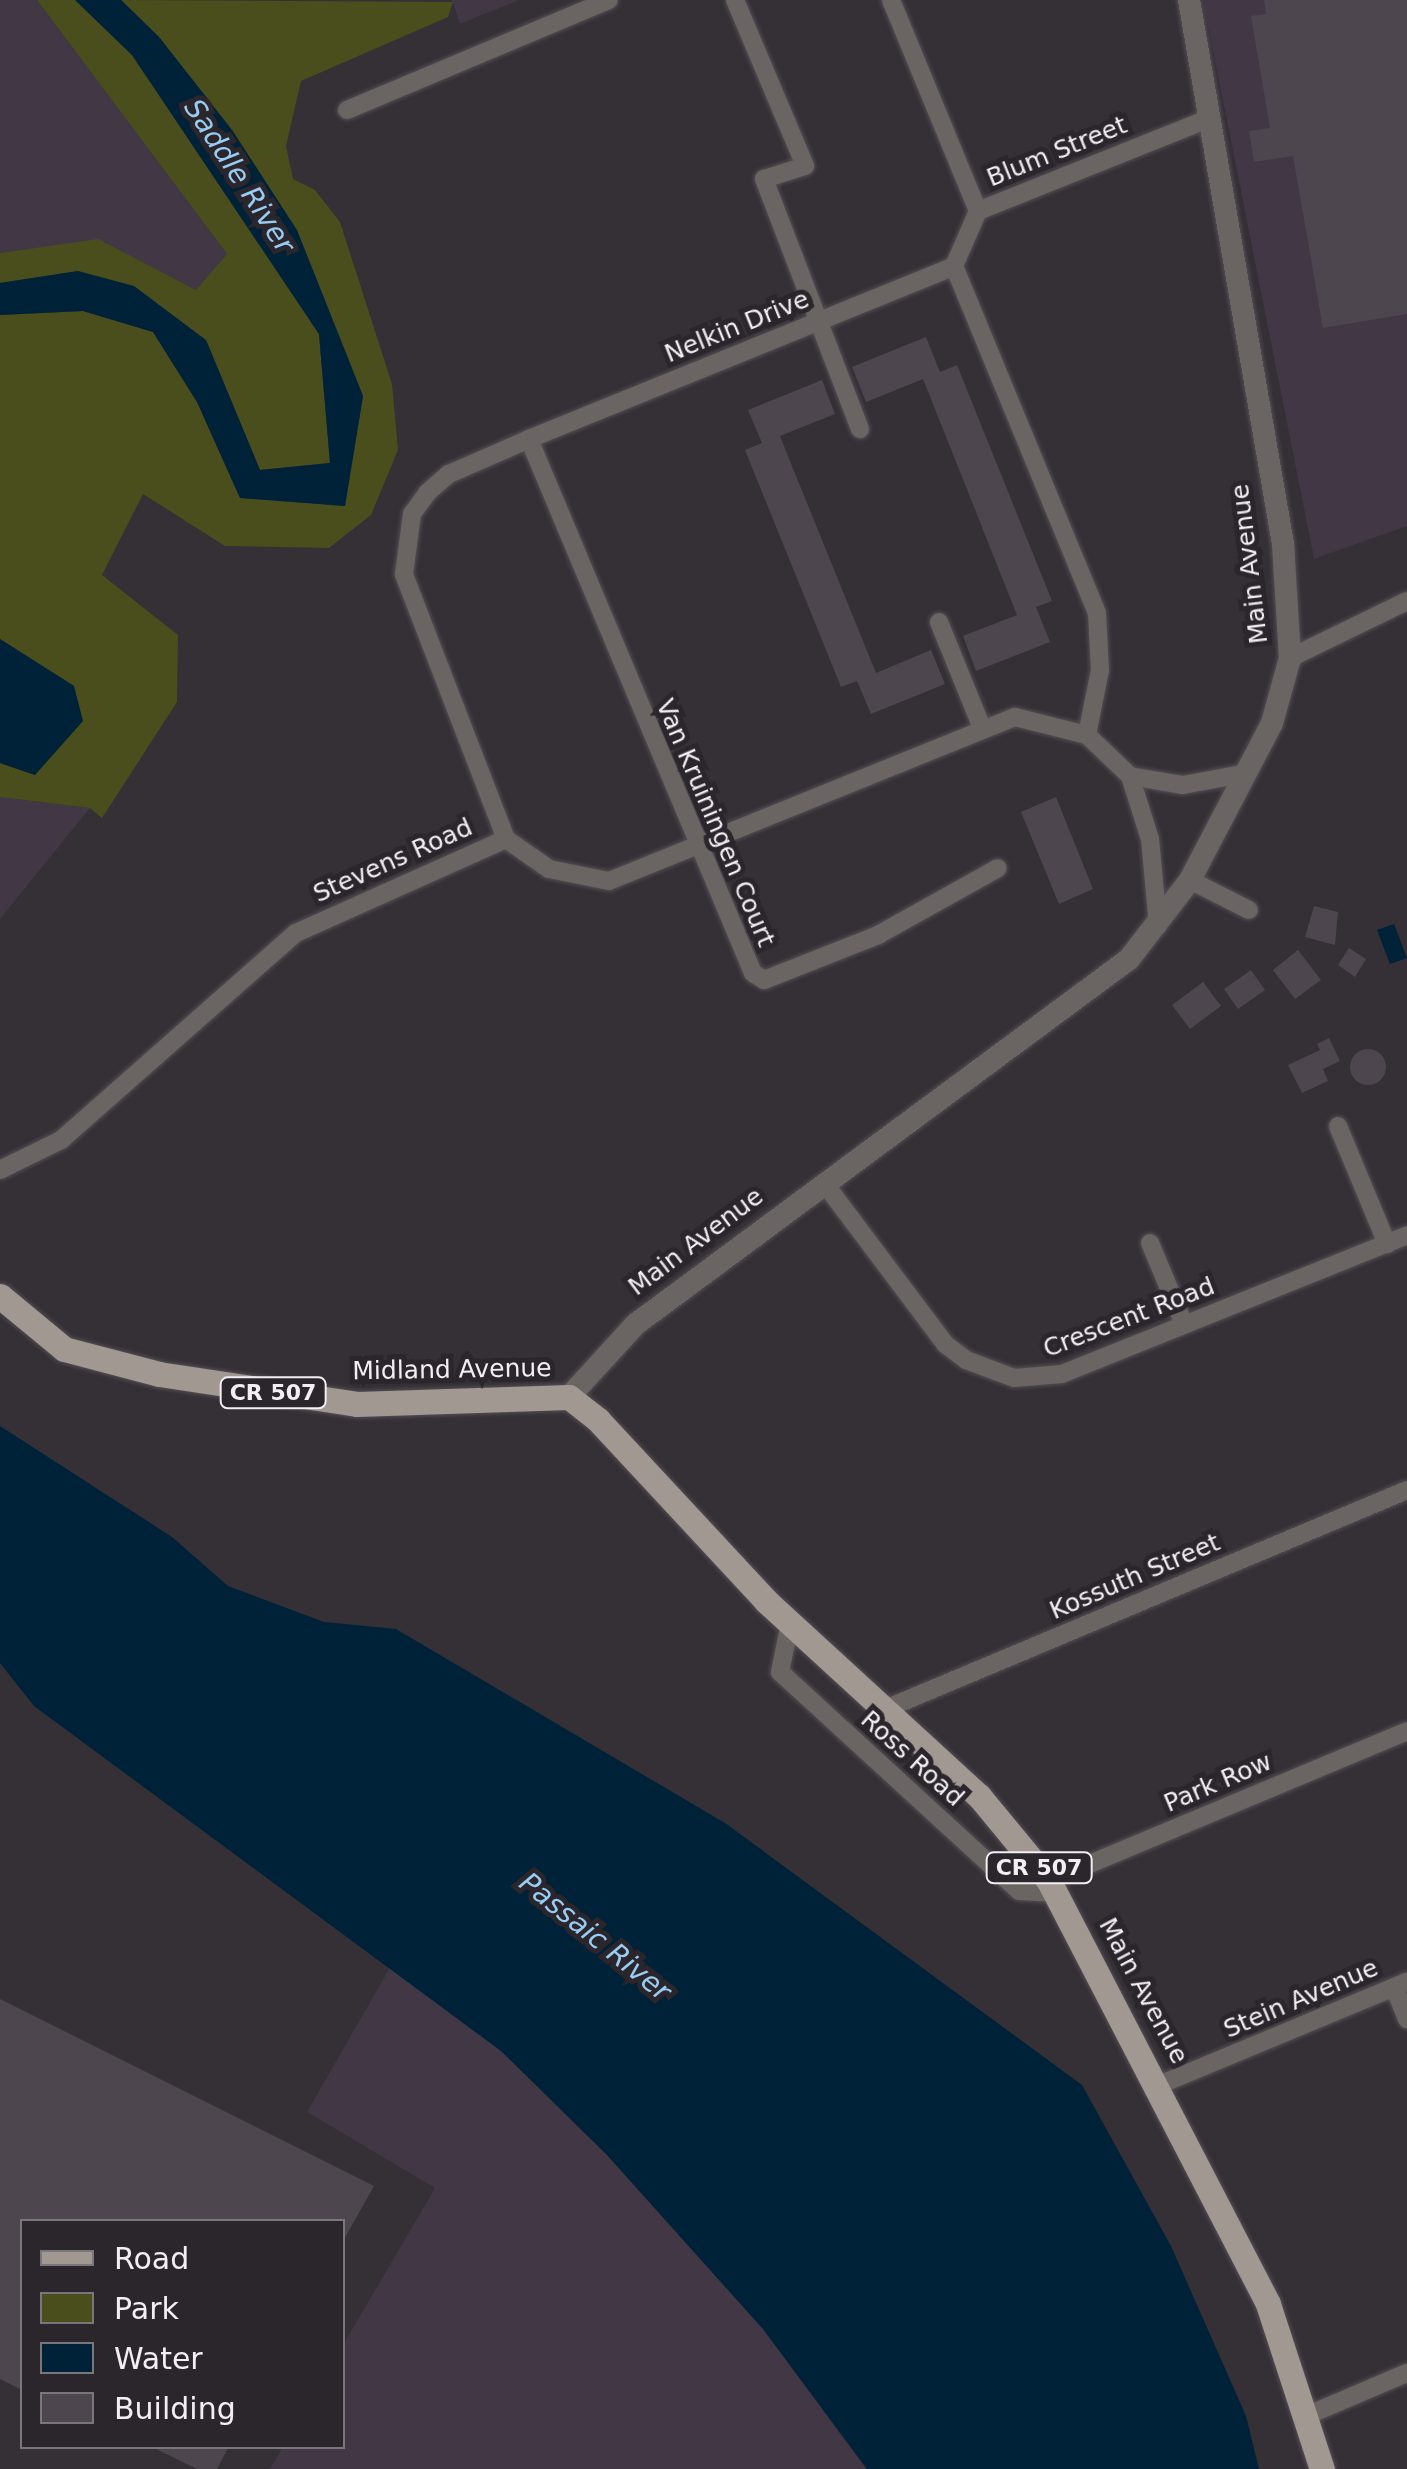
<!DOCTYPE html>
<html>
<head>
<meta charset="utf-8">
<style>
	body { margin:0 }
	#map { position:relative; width:1407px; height:2469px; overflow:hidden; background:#352f36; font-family:"DejaVu Sans",sans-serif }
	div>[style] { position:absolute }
	.built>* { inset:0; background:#423744 }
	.green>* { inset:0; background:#494e1c }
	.water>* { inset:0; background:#002239 }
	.building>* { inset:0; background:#4d464e }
	.round { border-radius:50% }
	.roads { filter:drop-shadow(0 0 2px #534e54) drop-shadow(0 0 2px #534e54) }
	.minor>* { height:18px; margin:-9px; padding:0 9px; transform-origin:9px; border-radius:9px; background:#6a6562 }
	.tertiary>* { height:22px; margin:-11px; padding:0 11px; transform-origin:11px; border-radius:11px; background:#6a6562 }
	.primary>* { height:25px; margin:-12.5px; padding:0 12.5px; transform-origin:12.5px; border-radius:12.5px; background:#a19892 }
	span { translate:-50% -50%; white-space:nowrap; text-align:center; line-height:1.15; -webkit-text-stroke:10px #2b252c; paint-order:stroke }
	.shield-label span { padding:2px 8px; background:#2b252c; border:2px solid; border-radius:8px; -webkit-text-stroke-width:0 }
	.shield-label { font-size:22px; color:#f2eef3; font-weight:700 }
	.street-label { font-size:25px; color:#f2eef3 }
	.water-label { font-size:28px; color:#97cdf4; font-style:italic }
	.legend { position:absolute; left:20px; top:2219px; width:325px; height:230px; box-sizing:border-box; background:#2b252c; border:2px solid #7b757c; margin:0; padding:12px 18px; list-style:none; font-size:30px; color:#f2eef3 }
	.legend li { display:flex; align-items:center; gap:20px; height:50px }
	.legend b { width:50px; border:2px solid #7b757c }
</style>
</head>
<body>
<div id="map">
	<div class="built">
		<div style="clip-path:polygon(0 0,37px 0,227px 254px,196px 290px,98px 240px,0 253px)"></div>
		<div style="clip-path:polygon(452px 0,519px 0,460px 24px)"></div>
		<div style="clip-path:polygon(1203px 0,1407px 0,1407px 526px,1314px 559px)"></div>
		<div style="clip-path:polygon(0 797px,90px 808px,0 919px)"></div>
		<div style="clip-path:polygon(392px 1964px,501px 2051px,607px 2155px,763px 2329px,866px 2469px,270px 2469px,283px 2447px,342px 2446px,343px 2345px,435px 2188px,307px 2112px)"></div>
	</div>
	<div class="green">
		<div style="clip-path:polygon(37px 0,75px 0,132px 55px,319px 334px,330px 463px,260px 470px,206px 340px,78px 271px,0 283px,0 253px,98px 239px,196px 290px,227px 254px)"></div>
		<div style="clip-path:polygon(121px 0,453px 2px,448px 17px,301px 81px,286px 146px,293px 179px,315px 190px,340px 222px,392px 384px,398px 450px,371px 515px,329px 548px,225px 546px,143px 494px,102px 575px,178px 635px,177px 702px,102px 818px,90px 808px,0 797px,0 763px,35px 775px,74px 686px,0 639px,0 315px,83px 311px,153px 332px,197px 402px,240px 498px,345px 506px,363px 396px,297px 231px,232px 130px,159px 37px)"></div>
	</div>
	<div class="water">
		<div style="clip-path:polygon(75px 0,121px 0,159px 37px,232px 130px,297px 230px,363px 396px,345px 506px,240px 498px,197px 402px,153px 332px,83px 311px,0 315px,0 283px,78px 271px,134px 286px,206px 340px,260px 470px,330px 463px,319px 334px,132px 55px)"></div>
		<div style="clip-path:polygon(0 639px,74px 686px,83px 721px,35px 775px,0 763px)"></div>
		<div style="clip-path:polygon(1394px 924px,1407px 958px,1390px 964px,1377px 930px)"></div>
		<div style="clip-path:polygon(0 1426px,172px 1537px,228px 1586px,324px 1622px,396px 1629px,725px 1823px,1082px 2085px,1171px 2246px,1246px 2416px,1259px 2469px,867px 2469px,763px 2329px,607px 2155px,501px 2051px,34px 1706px,0 1663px)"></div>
	</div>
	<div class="building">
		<div style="clip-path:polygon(1264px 0,1407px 0,1407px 314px,1323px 328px,1293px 156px,1254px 162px,1249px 131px,1270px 128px,1251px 16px,1266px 14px)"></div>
		<div style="clip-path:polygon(926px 337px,940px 372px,957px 365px,1052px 601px,1036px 607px,1050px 642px,976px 671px,963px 636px,1017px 615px,923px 379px,866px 402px,852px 367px)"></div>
		<div style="clip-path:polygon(822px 380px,835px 414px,780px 436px,794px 471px,876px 673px,931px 650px,945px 684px,871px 714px,857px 681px,841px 687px,745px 450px,762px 443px,748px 410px)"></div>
		<div style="clip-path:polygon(1056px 797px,1093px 889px,1059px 904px,1021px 812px)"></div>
		<div style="clip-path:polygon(1314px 906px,1338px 912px,1335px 945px,1305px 937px)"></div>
		<div style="clip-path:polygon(1349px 948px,1366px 959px,1355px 977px,1338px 965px)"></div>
		<div style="clip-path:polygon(1298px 950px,1321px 980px,1295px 999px,1273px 970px)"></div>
		<div style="clip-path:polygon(1251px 970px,1265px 990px,1238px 1009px,1224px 989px)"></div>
		<div style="clip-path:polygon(1203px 982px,1221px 1006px,1190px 1029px,1172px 1005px)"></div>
		<div style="clip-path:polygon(1329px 1038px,1340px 1061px,1323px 1069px,1328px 1081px,1302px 1093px,1288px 1065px,1320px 1050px,1317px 1044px)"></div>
		<div class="round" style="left:1350px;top:1049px;width:36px;height:36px"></div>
		<div style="clip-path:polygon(0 1999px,374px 2186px,342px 2243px,342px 2222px,22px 2222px,22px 2390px,0 2379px)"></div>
		<div style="clip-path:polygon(150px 2446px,229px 2446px,217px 2469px,197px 2469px)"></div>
	</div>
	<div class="roads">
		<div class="minor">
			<div style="left:735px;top:0;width:180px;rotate:67.1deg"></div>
			<div style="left:805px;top:166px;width:43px;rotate:162.4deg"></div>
			<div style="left:764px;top:179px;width:268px;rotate:69deg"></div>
			<div style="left:891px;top:0;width:228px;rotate:67.6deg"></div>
			<div style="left:347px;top:110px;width:284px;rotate:-22.8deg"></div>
			<div style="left:954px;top:266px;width:375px;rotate:67.6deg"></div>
			<div style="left:1097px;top:613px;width:57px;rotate:87deg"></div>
			<div style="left:1100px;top:670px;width:66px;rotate:101.3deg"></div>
			<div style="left:954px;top:266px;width:60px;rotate:-66.4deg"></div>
			<div style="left:978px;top:211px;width:251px;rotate:-21.8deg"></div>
			<div style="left:529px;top:439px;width:579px;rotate:67.24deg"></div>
			<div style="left:753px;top:973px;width:13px;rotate:32deg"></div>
			<div style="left:764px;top:980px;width:123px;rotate:-21.5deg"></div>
			<div style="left:878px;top:935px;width:137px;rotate:-29.2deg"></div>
			<div style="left:939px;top:622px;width:114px;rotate:67.9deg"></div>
			<div style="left:1290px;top:658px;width:130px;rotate:-26deg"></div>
			<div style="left:1130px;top:776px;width:66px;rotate:72.4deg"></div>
			<div style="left:1150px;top:839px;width:87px;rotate:84.7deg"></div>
			<div style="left:506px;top:839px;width:284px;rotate:-111.1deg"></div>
			<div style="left:404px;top:574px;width:61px;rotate:-82.4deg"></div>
			<div style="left:412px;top:514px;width:27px;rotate:-54deg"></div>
			<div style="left:428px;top:492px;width:28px;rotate:-41deg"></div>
			<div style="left:449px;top:474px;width:87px;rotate:-23.6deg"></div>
			<div style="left:529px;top:439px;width:459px;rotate:-22.1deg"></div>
			<div style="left:1190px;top:880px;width:66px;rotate:27deg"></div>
			<div style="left:1338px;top:1126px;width:128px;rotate:67.4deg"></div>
			<div style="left:0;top:1170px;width:68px;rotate:-26.2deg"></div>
			<div style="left:61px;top:1140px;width:313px;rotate:-41.4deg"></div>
			<div style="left:296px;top:933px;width:230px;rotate:-24.1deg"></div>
			<div style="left:506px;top:839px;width:52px;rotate:34.9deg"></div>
			<div style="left:549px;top:869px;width:61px;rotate:11.3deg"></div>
			<div style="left:609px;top:881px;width:438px;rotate:-22deg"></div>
			<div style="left:1015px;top:717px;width:74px;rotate:14deg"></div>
			<div style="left:1087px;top:735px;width:59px;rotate:43.6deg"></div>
			<div style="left:1130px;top:776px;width:54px;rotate:9.6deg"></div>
			<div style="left:1183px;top:785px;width:65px;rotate:-10.6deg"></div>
			<div style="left:825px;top:1184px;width:200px;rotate:53.1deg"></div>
			<div style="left:945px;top:1344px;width:26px;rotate:37deg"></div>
			<div style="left:966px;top:1360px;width:51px;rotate:20.6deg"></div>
			<div style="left:1014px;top:1378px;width:48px;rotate:-4.8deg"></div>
			<div style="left:1062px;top:1374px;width:372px;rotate:-21.9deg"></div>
			<div style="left:1150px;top:1243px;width:88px;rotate:67.2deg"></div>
			<div style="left:790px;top:1623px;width:50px;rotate:101.5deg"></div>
			<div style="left:780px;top:1672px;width:324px;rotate:42.5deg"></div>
			<div style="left:1019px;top:1891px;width:37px;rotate:3deg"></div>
			<div style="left:883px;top:1710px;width:568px;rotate:-22.77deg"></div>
			<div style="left:1049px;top:1881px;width:388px;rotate:-22.7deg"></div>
			<div style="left:1394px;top:1987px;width:35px;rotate:68deg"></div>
			<div style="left:1159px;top:2085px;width:269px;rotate:-22.6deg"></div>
			<div style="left:1306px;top:2416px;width:110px;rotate:-23.1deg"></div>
		</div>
		<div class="tertiary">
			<div style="left:569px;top:1397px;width:99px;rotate:-47.5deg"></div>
			<div style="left:636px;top:1324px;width:613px;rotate:-36.51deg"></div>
			<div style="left:1129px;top:959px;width:100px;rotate:-52.3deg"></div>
			<div style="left:1190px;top:880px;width:177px;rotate:-62.4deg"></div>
			<div style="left:1272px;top:723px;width:67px;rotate:-74.5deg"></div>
			<div style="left:1290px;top:658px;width:114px;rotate:-93.5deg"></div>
			<div style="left:1283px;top:544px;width:552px;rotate:-99.8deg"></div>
		</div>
		<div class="primary">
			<div style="left:0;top:1296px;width:83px;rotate:39.6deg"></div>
			<div style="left:64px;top:1349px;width:98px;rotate:14.7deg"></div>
			<div style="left:159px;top:1374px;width:200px;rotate:8.6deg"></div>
			<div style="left:357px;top:1404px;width:212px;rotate:-1.9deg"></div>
			<div style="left:569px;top:1397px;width:37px;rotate:38deg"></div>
			<div style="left:598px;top:1420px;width:247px;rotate:47.1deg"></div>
			<div style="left:766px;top:1601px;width:289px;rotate:42.5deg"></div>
			<div style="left:979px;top:1796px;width:110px;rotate:50.5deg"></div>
			<div style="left:1049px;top:1881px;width:476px;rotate:62.6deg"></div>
			<div style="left:1268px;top:2304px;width:174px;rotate:71.9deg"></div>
		</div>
	</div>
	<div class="shield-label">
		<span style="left:273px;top:1393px">CR 507</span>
		<span style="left:1039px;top:1868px">CR 507</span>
	</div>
	<div class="street-label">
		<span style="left:1057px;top:152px;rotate:-22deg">Blum Street</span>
		<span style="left:737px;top:327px;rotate:-22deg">Nelkin Drive</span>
		<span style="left:1250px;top:564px;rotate:-97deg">Main Avenue</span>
		<span style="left:715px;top:823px;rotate:67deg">Van Kruiningen Court</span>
		<span style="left:393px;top:861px;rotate:-24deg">Stevens Road</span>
		<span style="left:696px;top:1242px;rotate:-37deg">Main Avenue</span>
		<span style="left:1129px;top:1318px;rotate:-21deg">Crescent Road</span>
		<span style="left:452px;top:1370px;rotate:-1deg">Midland Avenue</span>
		<span style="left:1135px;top:1577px;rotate:-23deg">Kossuth Street</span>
		<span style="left:912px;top:1759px;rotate:42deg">Ross Road</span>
		<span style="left:1218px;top:1783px;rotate:-23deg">Park Row</span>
		<span style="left:1143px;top:1991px;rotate:62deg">Main Avenue</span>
		<span style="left:1301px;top:1999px;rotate:-23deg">Stein Avenue</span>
	</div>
	<div class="water-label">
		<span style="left:239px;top:176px;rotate:57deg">Saddle River</span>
		<span style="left:595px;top:1937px;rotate:39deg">Passaic River</span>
	</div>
	<ul class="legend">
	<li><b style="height:12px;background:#a19892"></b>Road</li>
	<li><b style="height:28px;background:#494e1c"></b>Park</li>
	<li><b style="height:28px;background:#002239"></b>Water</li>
	<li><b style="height:28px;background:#4d464e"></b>Building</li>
	</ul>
</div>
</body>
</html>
